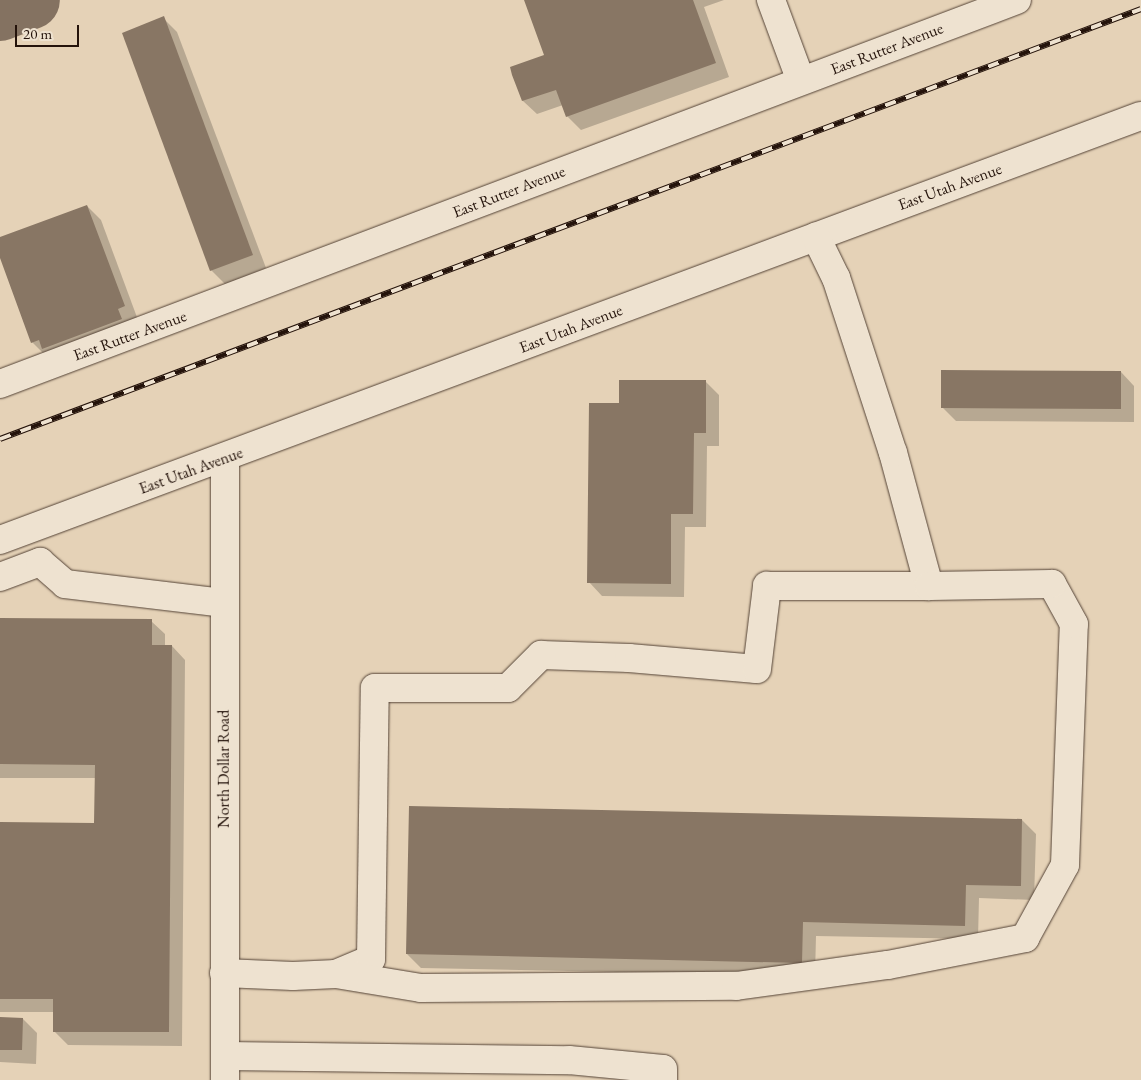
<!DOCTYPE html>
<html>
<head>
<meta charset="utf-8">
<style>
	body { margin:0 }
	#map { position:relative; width:1141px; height:1080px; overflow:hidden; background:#e5d2b7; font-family:"EB Garamond",serif }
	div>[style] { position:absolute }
	.shadow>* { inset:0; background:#0003 }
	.taxiway>* { height:58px; margin:-29px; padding:0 29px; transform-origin:29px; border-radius:29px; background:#847261 }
	.building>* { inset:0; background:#887664 }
	.roads { filter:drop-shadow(0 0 1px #544336) drop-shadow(0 0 1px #544336) }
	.minor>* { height:28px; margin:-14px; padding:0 14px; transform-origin:14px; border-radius:14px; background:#eee2d0 }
	.rail>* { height:5.5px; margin-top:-2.75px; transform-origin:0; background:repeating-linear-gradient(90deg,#eee2d0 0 11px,#24130b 0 22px); box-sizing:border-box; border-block:1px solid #24130b }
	span { translate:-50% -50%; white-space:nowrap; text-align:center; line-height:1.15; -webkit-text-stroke:4px #eee2d0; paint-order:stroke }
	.street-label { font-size:16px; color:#24130b }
	.scale { position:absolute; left:15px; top:25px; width:64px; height:22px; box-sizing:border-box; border:2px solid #24130b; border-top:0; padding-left:6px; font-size:15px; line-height:18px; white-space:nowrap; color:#24130b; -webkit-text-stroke:4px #eee2d0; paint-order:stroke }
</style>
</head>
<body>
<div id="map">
	<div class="shadow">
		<div style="clip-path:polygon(526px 0,724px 0,704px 7px,729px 77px,581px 130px,567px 116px,563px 105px,537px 114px,523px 101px,511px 68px,546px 56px)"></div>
		<div style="clip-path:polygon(163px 18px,177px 32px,266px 268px,225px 284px,211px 270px)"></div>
		<div style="clip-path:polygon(87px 206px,101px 220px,138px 320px,46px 356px,32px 342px,0 255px,0 238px)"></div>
		<div style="clip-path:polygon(1121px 372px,1134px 386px,1134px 422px,956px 421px,942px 407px)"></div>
		<div style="clip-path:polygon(706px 382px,719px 395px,719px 446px,707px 446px,706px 527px,685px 527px,684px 597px,602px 596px,589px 582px,620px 404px)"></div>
		<div style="clip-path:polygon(0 619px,151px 621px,165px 634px,165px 646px,172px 646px,185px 660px,182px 1046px,68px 1045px,54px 1031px,55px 1012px,0 1012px,0 824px,95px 824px,96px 778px,0 778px)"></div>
		<div style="clip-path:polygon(1022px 820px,1036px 834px,1034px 900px,979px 898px,978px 939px,816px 936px,815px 976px,421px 968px,407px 954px)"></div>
		<div style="clip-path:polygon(0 1019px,23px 1019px,37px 1033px,36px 1064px,0 1062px)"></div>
	</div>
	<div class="taxiway">
		<div style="left:0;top:12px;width:33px;rotate:-21deg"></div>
	</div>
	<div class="building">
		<div style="clip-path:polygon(524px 0,693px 0,716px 63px,566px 117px,556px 90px,522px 101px,512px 75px,510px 67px,544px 55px)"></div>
		<div style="clip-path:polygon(164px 16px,253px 255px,210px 271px,122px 33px)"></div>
		<div style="clip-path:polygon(87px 205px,125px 306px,118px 309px,122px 319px,42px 349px,39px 340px,31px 343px,0 258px,0 237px)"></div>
		<div style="clip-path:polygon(941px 370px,1121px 371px,1121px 409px,941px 408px)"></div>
		<div style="clip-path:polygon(619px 380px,706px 380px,706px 433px,694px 433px,693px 514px,671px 514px,671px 584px,587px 583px,589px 403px,619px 403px)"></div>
		<div style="clip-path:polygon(0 618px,152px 619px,152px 645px,172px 645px,169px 1032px,53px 1032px,53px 999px,0 999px,0 822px,94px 823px,95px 765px,0 764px)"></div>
		<div style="clip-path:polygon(409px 806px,1022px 819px,1021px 886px,966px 885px,965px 926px,803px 922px,802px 963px,406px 954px)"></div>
		<div style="clip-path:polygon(0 1017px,23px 1018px,22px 1050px,0 1050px)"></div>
	</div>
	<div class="roads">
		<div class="minor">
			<div style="left:771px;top:0;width:86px;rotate:69.7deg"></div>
			<div style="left:0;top:384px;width:1087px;rotate:-20.69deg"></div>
			<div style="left:0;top:540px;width:1217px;rotate:-20.39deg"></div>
			<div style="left:0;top:577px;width:43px;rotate:-20.6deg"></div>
			<div style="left:40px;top:562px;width:33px;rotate:41deg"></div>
			<div style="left:65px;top:584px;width:161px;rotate:6.8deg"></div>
			<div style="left:224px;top:973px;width:69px;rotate:2.5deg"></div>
			<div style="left:293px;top:976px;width:43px;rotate:-2.7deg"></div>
			<div style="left:336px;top:974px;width:38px;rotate:-23deg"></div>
			<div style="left:371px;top:959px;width:271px;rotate:-89.2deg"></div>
			<div style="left:375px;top:688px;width:133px"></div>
			<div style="left:508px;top:688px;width:47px;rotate:-45deg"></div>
			<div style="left:541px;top:655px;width:88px;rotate:2deg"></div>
			<div style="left:629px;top:658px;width:128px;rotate:4.9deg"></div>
			<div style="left:757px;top:669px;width:84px;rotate:-83.1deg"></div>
			<div style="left:767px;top:586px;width:162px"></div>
			<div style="left:929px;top:586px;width:138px;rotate:-105.1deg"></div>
			<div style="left:893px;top:453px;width:184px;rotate:-108deg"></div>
			<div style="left:836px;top:278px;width:46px;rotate:-116deg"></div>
			<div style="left:336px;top:974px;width:86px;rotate:9.4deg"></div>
			<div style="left:421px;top:988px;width:315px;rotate:-0.4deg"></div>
			<div style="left:736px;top:986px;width:153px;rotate:-7.9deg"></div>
			<div style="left:888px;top:965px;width:140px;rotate:-11.1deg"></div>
			<div style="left:1025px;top:938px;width:83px;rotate:-61.3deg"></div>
			<div style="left:1065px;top:865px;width:241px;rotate:-87.9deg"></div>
			<div style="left:1074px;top:624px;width:46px;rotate:-118.8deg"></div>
			<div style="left:1052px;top:584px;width:123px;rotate:179.1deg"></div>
			<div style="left:225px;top:1056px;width:344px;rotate:0.7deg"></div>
			<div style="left:569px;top:1060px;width:94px;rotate:5.5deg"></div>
			<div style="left:663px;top:1069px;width:11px;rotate:90deg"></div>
			<div style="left:225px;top:1080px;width:621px;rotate:-90deg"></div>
		</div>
	</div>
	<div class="rail">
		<div style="left:0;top:439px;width:1219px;rotate:-20.65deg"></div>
	</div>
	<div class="street-label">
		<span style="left:887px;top:49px;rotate:-21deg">East Rutter Avenue</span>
		<span style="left:950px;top:187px;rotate:-20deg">East Utah Avenue</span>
		<span style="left:509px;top:192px;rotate:-21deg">East Rutter Avenue</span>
		<span style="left:571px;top:329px;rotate:-21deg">East Utah Avenue</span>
		<span style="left:130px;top:336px;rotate:-20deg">East Rutter Avenue</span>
		<span style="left:191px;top:471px;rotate:-20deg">East Utah Avenue</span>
		<span style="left:224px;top:769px;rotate:-90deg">North Dollar Road</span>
	</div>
	<div class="scale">20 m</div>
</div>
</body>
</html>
